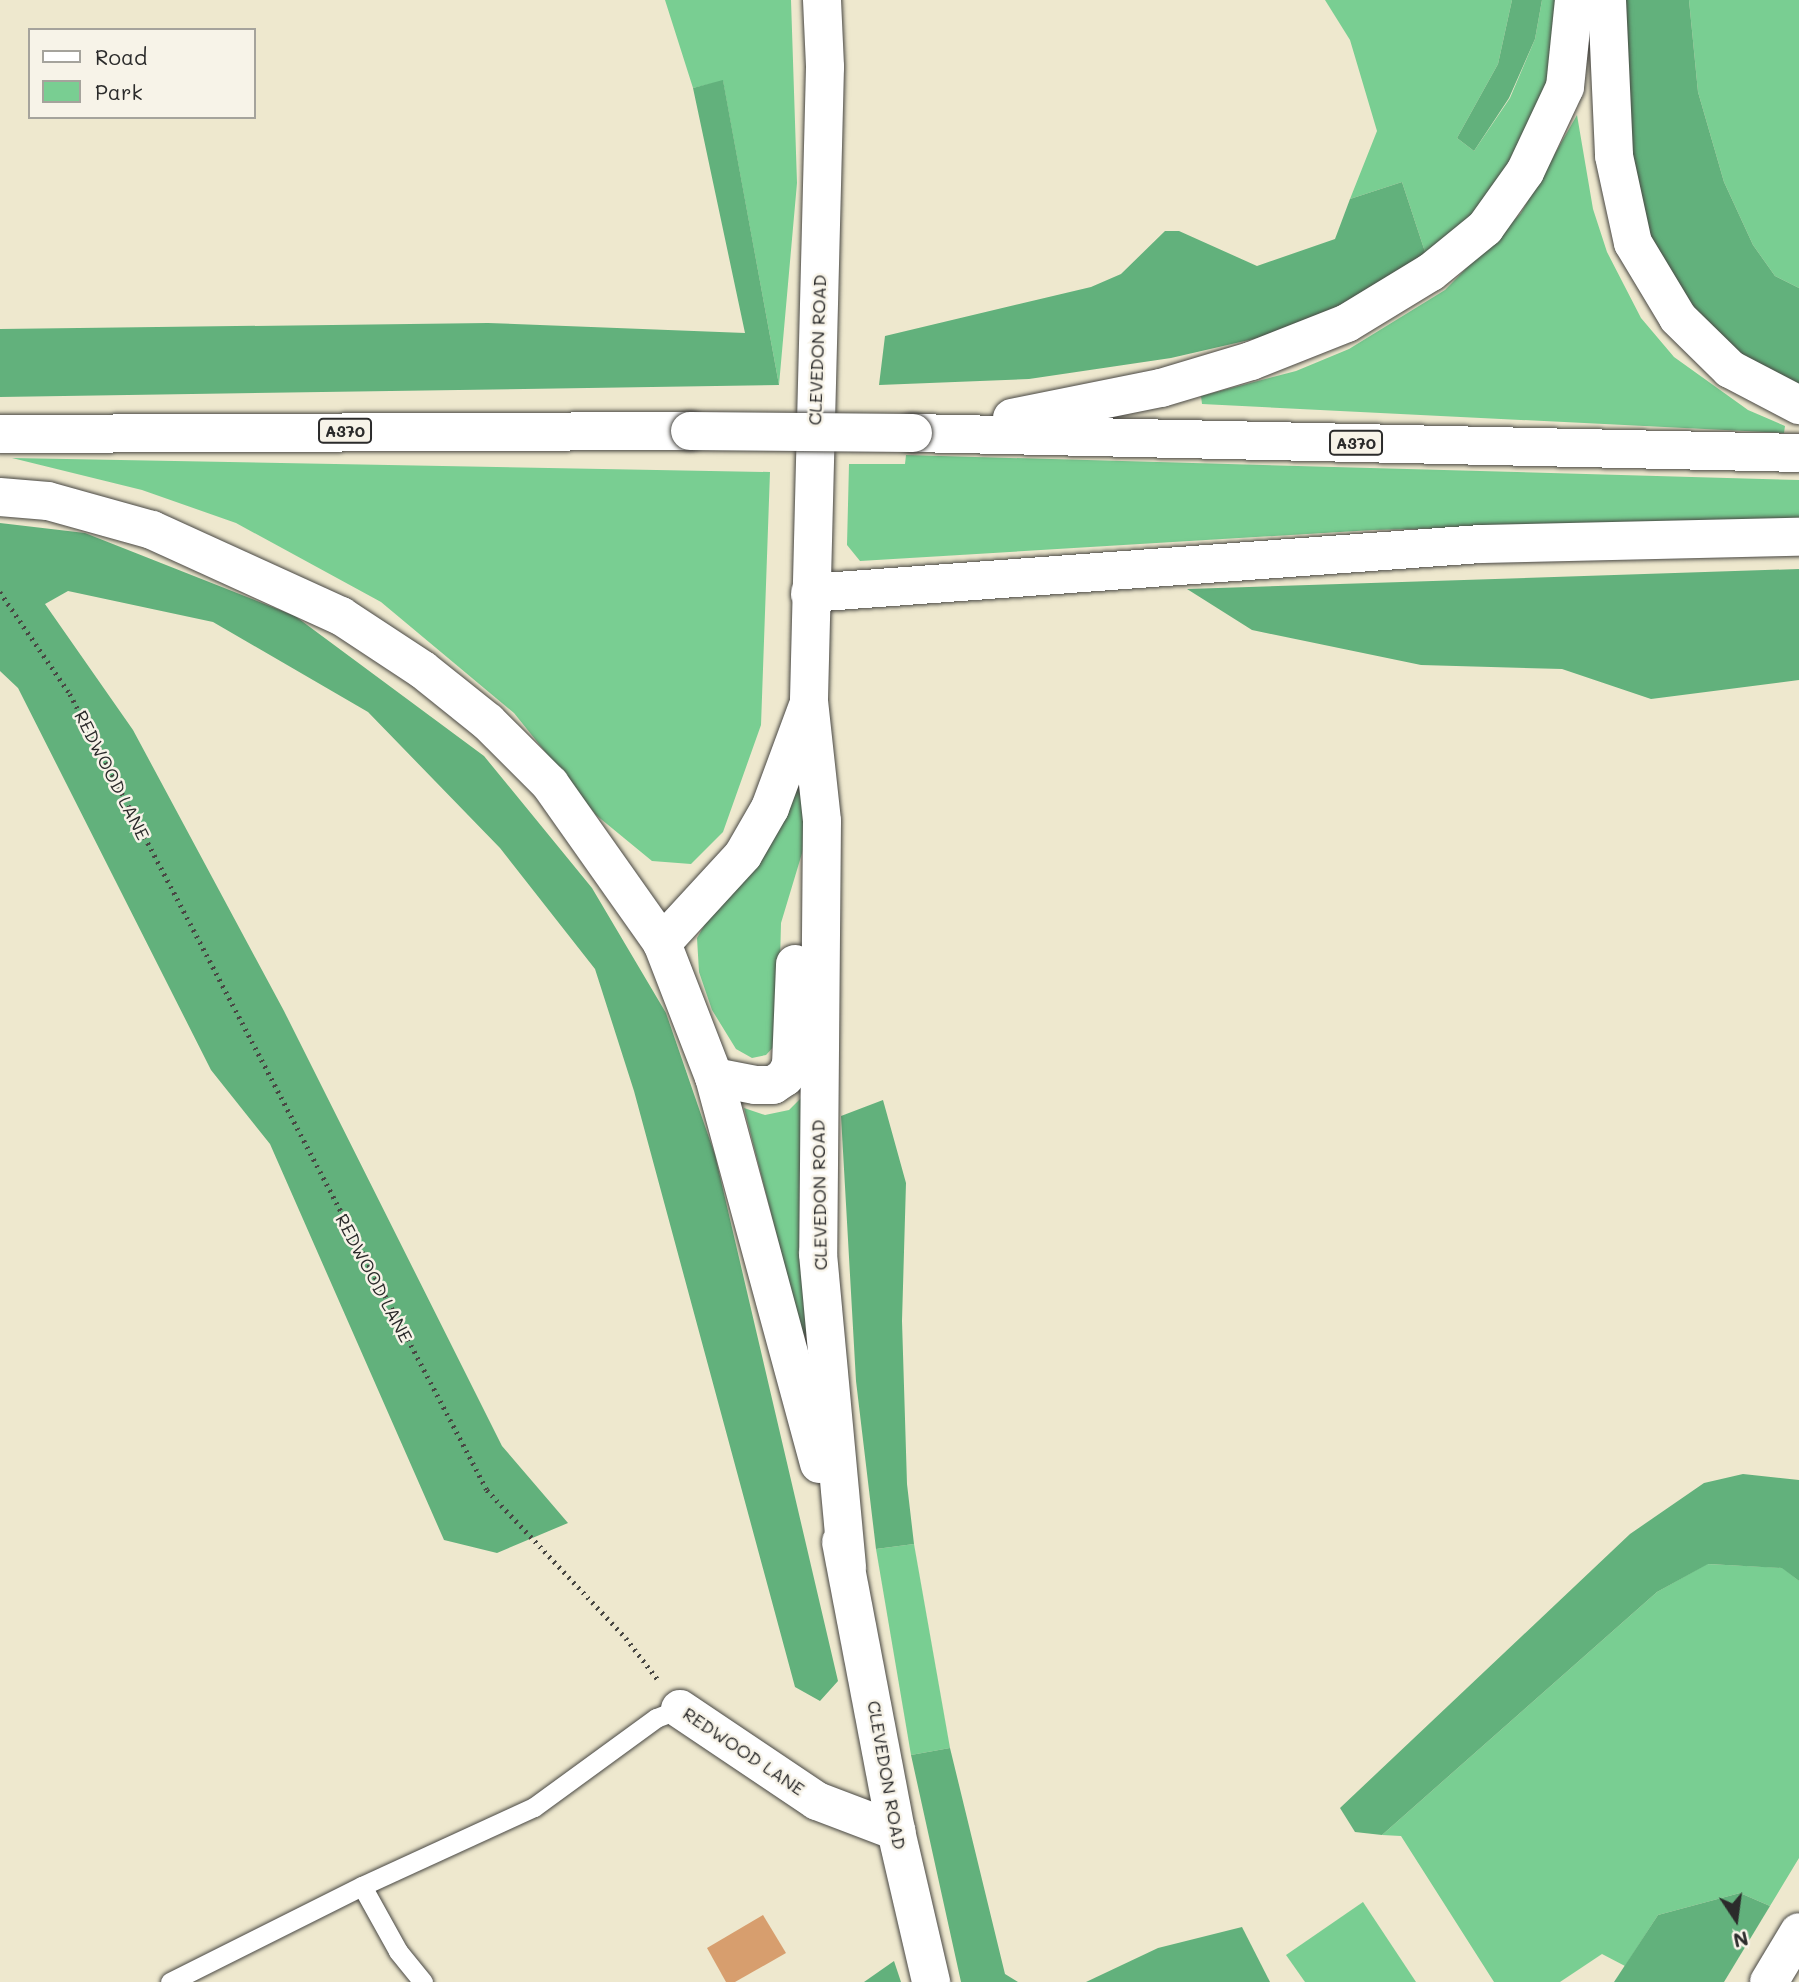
<!DOCTYPE html>
<html>
<head>
<meta charset="utf-8">
<style>
	body { margin:0 }
	#map { position:relative; width:1799px; height:1982px; overflow:hidden; background:#eee8ce; font-family:Mali,sans-serif }
	div>[style] { position:absolute }
	.green>* { inset:0; background:#79ce92 }
	.forest>* { inset:0; background:#62b17c }
	.building>* { inset:0; background:#d79e6e }
	.path>* { height:4.5px; margin-top:-2.25px; transform-origin:0; background:repeating-linear-gradient(90deg,#484743 0 2px,transparent 0 7px) }
	.roads { filter:drop-shadow(0 0 2px #484743) drop-shadow(0 0 2px #484743) }
	.lane>* { height:19px; margin:-9.5px; padding:0 9.5px; transform-origin:9.5px; border-radius:9.5px; background:#fff }
	.street>* { height:38px; margin:-19px; padding:0 19px; transform-origin:19px; border-radius:19px; background:#fff }
	.secondary>* { height:38px; margin:-19px; padding:0 19px; transform-origin:19px; border-radius:19px; background:#fff }
	.primary>* { height:38px; margin:-19px; padding:0 19px; transform-origin:19px; border-radius:19px; background:#fff }
	.bridges { filter:drop-shadow(0 0 2px #484743) drop-shadow(0 0 2px #484743) }
	.primary-bridge>* { height:38px; margin:-19px; padding:0 19px; transform-origin:19px; border-radius:19px; background:#fff }
	span { translate:-50% -50%; white-space:nowrap; text-align:center; line-height:1.15; -webkit-text-stroke:5px #f7f3e8; paint-order:stroke }
	.shield-label span { padding:2px 5px; background:#f7f3e8; border:2px solid; border-radius:5px; -webkit-text-stroke-width:0 }
	.shield-label { font-size:16px; color:#2b2b2b; font-weight:700 }
	.street-label { font-size:18px; color:#2b2b2b }
	.legend { position:absolute; left:28px; top:28px; width:228px; height:91px; box-sizing:border-box; background:#f7f3e8; border:2px solid #a5a39c; margin:0; padding:9px 12px; list-style:none; font-size:21px; color:#2b2b2b }
	.legend li { display:flex; align-items:center; gap:14px; height:35px }
	.legend b { width:35px; border:2px solid #a5a39c }
	.north { position:absolute; left:1701px; top:1884px; width:70px; height:70px; -webkit-text-stroke:5px #f7f3e8; paint-order:stroke; rotate:167deg; font-size:19px; font-weight:700; line-height:28px; text-align:center; color:#2b2b2b }
	.north::after { content:''; display:block; margin:auto; width:24px; height:32px; background:#2b2b2b; clip-path:polygon(50% 0,100% 100%,50% 72%,0 100%) }
</style>
</head>
<body>
<div id="map">
	<div class="green">
		<div style="clip-path:polygon(665px 0,791px 0,797px 183px,779px 385px,723px 81px,693px 88px)"></div>
		<div style="clip-path:polygon(1325px 0,1512px 0,1498px 64px,1457px 138px,1474px 151px,1510px 98px,1535px 39px,1542px 0,1560px 0,1555px 53px,1538px 110px,1509px 172px,1460px 232px,1427px 258px,1402px 182px,1350px 199px,1377px 131px,1350px 40px)"></div>
		<div style="clip-path:polygon(1689px 0,1799px 0,1799px 288px,1775px 276px,1753px 245px,1724px 182px,1698px 92px)"></div>
		<div style="clip-path:polygon(1577px 115px,1593px 209px,1607px 252px,1641px 318px,1674px 357px,1748px 410px,1785px 426px,1784px 433px,1202px 404px,1201px 396px,1296px 371px,1349px 349px,1445px 290px,1521px 213px)"></div>
		<div style="clip-path:polygon(906px 455px,1799px 480px,1799px 519px,1373px 530px,860px 561px,847px 545px,849px 464px,905px 464px)"></div>
		<div style="clip-path:polygon(12px 458px,770px 472px,761px 725px,723px 832px,691px 864px,652px 861px,596px 815px,514px 713px,381px 602px,236px 523px,142px 490px)"></div>
		<div style="clip-path:polygon(801px 758px,806px 840px,781px 923px,778px 1042px,766px 1055px,752px 1058px,736px 1049px,712px 1010px,699px 972px,697px 938px)"></div>
		<div style="clip-path:polygon(802px 1097px,808px 1338px,802px 1333px,744px 1108px,765px 1115px,789px 1110px)"></div>
		<div style="clip-path:polygon(914px 1544px,950px 1748px,911px 1755px,876px 1549px)"></div>
		<div style="clip-path:polygon(1707px 1564px,1783px 1568px,1799px 1581px,1799px 1858px,1770px 1906px,1740px 1893px,1658px 1915px,1625px 1966px,1602px 1954px,1560px 1982px,1494px 1982px,1401px 1836px,1382px 1835px,1657px 1592px)"></div>
		<div style="clip-path:polygon(1363px 1902px,1416px 1982px,1305px 1982px,1286px 1955px)"></div>
	</div>
	<div class="forest">
		<div style="clip-path:polygon(1512px 0,1542px 0,1535px 39px,1509px 98px,1474px 151px,1457px 138px,1498px 64px)"></div>
		<div style="clip-path:polygon(1613px 0,1689px 0,1698px 92px,1724px 182px,1753px 245px,1775px 276px,1799px 288px,1799px 390px,1708px 338px,1640px 233px)"></div>
		<div style="clip-path:polygon(723px 80px,779px 385px,0 397px,0 329px,488px 323px,745px 333px,693px 88px)"></div>
		<div style="clip-path:polygon(1402px 182px,1427px 258px,1340px 312px,1280px 333px,1171px 358px,1029px 379px,879px 385px,885px 336px,1091px 287px,1121px 274px,1165px 231px,1179px 231px,1257px 266px,1335px 239px,1350px 199px)"></div>
		<div style="clip-path:polygon(0 523px,85px 533px,295px 616px,484px 756px,592px 888px,666px 1013px,715px 1155px,838px 1681px,820px 1701px,795px 1687px,634px 1091px,595px 969px,500px 848px,368px 712px,213px 622px,68px 591px,45px 604px,133px 730px,284px 1011px,502px 1446px,568px 1523px,497px 1553px,444px 1540px,270px 1144px,211px 1070px,18px 688px,0 671px)"></div>
		<div style="clip-path:polygon(1799px 569px,1799px 680px,1651px 699px,1562px 669px,1421px 665px,1252px 630px,1187px 589px)"></div>
		<div style="clip-path:polygon(883px 1100px,906px 1183px,902px 1321px,907px 1484px,914px 1544px,876px 1549px,856px 1381px,841px 1116px)"></div>
		<div style="clip-path:polygon(1743px 1474px,1799px 1480px,1799px 1581px,1782px 1568px,1708px 1564px,1657px 1592px,1382px 1835px,1355px 1832px,1340px 1808px,1630px 1534px,1704px 1483px)"></div>
		<div style="clip-path:polygon(950px 1748px,1005px 1974px,1018px 1982px,961px 1982px,911px 1755px)"></div>
		<div style="clip-path:polygon(1740px 1893px,1770px 1906px,1724px 1982px,1614px 1982px,1658px 1915px)"></div>
		<div style="clip-path:polygon(1242px 1927px,1270px 1982px,1086px 1982px,1158px 1948px)"></div>
		<div style="clip-path:polygon(894px 1961px,901px 1982px,864px 1982px)"></div>
	</div>
	<div class="building">
		<div style="clip-path:polygon(763px 1915px,786px 1953px,735px 1982px,726px 1982px,707px 1948px)"></div>
	</div>
	<div class="path">
		<div style="left:0;top:592px;width:124px;rotate:55.5deg"></div>
		<div style="left:70px;top:694px;width:899px;rotate:62.35deg"></div>
		<div style="left:487px;top:1490px;width:203px;rotate:46.8deg"></div>
		<div style="left:626px;top:1638px;width:54px;rotate:52.5deg"></div>
	</div>
	<div class="roads">
		<div class="lane">
			<div style="left:170px;top:1982px;width:215px;rotate:-26.6deg"></div>
			<div style="left:423px;top:1982px;width:40px;rotate:-129deg"></div>
			<div style="left:398px;top:1951px;width:74px;rotate:-119deg"></div>
			<div style="left:362px;top:1886px;width:189px;rotate:-24.7deg"></div>
			<div style="left:534px;top:1807px;width:151px;rotate:-36.1deg"></div>
			<div style="left:656px;top:1718px;width:26px;rotate:-21deg"></div>
		</div>
		<div class="street">
			<div style="left:680px;top:1709px;width:165px;rotate:33.9deg"></div>
			<div style="left:817px;top:1801px;width:85px;rotate:20.8deg"></div>
			<div style="left:1769px;top:1982px;width:58px;rotate:-59deg"></div>
		</div>
		<div class="secondary">
			<div style="left:822px;top:0;width:67px;rotate:87.4deg"></div>
			<div style="left:825px;top:67px;width:634px;rotate:91.45deg"></div>
			<div style="left:809px;top:701px;width:121px;rotate:83.8deg"></div>
			<div style="left:822px;top:821px;width:433px;rotate:90.5deg"></div>
			<div style="left:818px;top:1254px;width:314px;rotate:84.7deg"></div>
			<div style="left:807px;top:708px;width:107px;rotate:110.3deg"></div>
			<div style="left:770px;top:808px;width:54px;rotate:119.9deg"></div>
			<div style="left:743px;top:855px;width:120px;rotate:132.6deg"></div>
			<div style="left:662px;top:943px;width:144px;rotate:68.8deg"></div>
			<div style="left:714px;top:1077px;width:401px;rotate:74.8deg"></div>
			<div style="left:714px;top:1077px;width:42px;rotate:11deg"></div>
			<div style="left:755px;top:1085px;width:18px"></div>
			<div style="left:773px;top:1085px;width:14px;rotate:-34deg"></div>
			<div style="left:785px;top:1077px;width:13px;rotate:-63deg"></div>
			<div style="left:791px;top:1065px;width:101px;rotate:-87.7deg"></div>
			<div style="left:841px;top:1542px;width:294px;rotate:79.2deg"></div>
			<div style="left:896px;top:1831px;width:155px;rotate:76.9deg"></div>
		</div>
		<div class="primary">
			<div style="left:1607px;top:0;width:156px;rotate:87.4deg"></div>
			<div style="left:1614px;top:156px;width:89px;rotate:77.7deg"></div>
			<div style="left:1633px;top:243px;width:87px;rotate:59deg"></div>
			<div style="left:1678px;top:318px;width:73px;rotate:44.4deg"></div>
			<div style="left:1730px;top:369px;width:78px;rotate:27.6deg"></div>
			<div style="left:1012px;top:418px;width:152px;rotate:-11.4deg"></div>
			<div style="left:1161px;top:388px;width:94px;rotate:-16.7deg"></div>
			<div style="left:1251px;top:361px;width:103px;rotate:-21.6deg"></div>
			<div style="left:1347px;top:323px;width:98px;rotate:-31.3deg"></div>
			<div style="left:1431px;top:272px;width:70px;rotate:-39.2deg"></div>
			<div style="left:1485px;top:228px;width:69px;rotate:-54.5deg"></div>
			<div style="left:1525px;top:172px;width:94px;rotate:-64.8deg"></div>
			<div style="left:1565px;top:87px;width:87px;rotate:-84.1deg"></div>
			<div style="left:913px;top:433px;width:886px;rotate:1.29deg"></div>
			<div style="left:0;top:434px;width:690px;rotate:-0.25deg"></div>
			<div style="left:0;top:497px;width:48px;rotate:4.8deg"></div>
			<div style="left:48px;top:501px;width:108px;rotate:15.6deg"></div>
			<div style="left:152px;top:530px;width:208px;rotate:24.5deg"></div>
			<div style="left:341px;top:616px;width:98px;rotate:33.4deg"></div>
			<div style="left:423px;top:670px;width:83px;rotate:38.7deg"></div>
			<div style="left:488px;top:722px;width:88px;rotate:45deg"></div>
			<div style="left:550px;top:784px;width:194px;rotate:54.8deg"></div>
			<div style="left:810px;top:593px;width:672px;rotate:-4.18deg"></div>
			<div style="left:1480px;top:544px;width:319px;rotate:-1.3deg"></div>
		</div>
	</div>
	<div class="bridges">
		<div class="primary-bridge">
			<div style="left:690px;top:431px;width:223px;rotate:0.5deg"></div>
		</div>
	</div>
	<div class="shield-label">
		<span style="left:345px;top:431px">A370</span>
		<span style="left:1356px;top:443px">A370</span>
	</div>
	<div class="street-label">
		<span style="left:817px;top:350px;rotate:-88deg">CLEVEDON ROAD</span>
		<span style="left:112px;top:775px;rotate:63deg">REDWOOD LANE</span>
		<span style="left:819px;top:1195px;rotate:-91deg">CLEVEDON ROAD</span>
		<span style="left:374px;top:1278px;rotate:62deg">REDWOOD LANE</span>
		<span style="left:744px;top:1751px;rotate:34deg">REDWOOD LANE</span>
		<span style="left:887px;top:1775px;rotate:80deg">CLEVEDON ROAD</span>
	</div>
	<ul class="legend">
	<li><b style="height:9px;background:#fff"></b>Road</li>
	<li><b style="height:19px;background:#79ce92"></b>Park</li>
	</ul>
	<div class="north">N</div>
</div>
</body>
</html>
